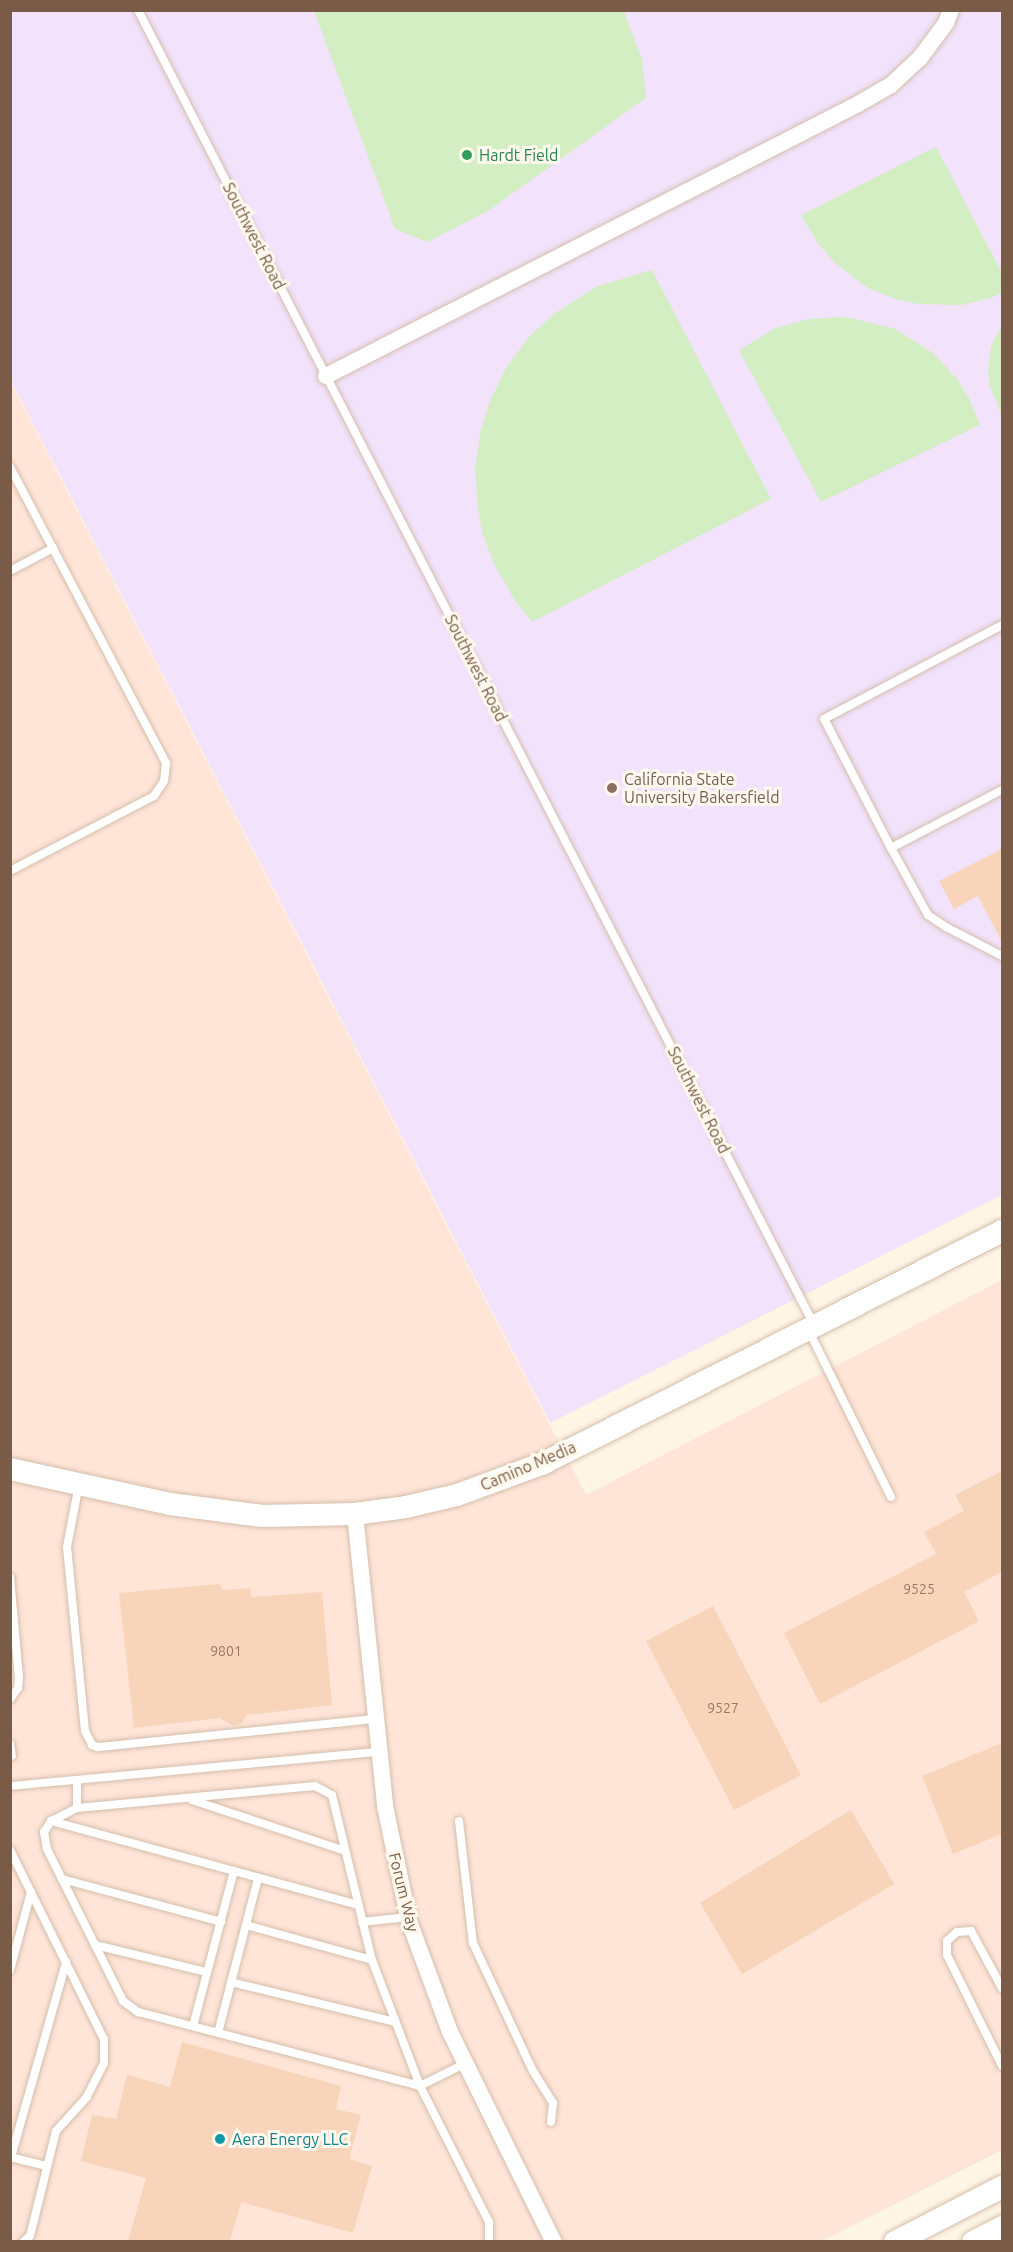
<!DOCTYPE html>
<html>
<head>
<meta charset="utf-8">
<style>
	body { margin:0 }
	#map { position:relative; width:1013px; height:2252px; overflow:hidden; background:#fef5e5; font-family:Ubuntu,sans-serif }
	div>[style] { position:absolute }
	.commercial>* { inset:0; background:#ffe5d8 }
	.education>* { inset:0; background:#f2e2fb }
	.green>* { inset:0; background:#d2eec2 }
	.building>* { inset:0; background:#f7d4ba }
	.roads { filter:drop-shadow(0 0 2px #d4bfac) drop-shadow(0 0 2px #d4bfac) }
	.lane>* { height:8px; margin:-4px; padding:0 4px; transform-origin:4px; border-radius:4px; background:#fff }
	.street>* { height:16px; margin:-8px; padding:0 8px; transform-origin:8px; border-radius:8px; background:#fff }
	.secondary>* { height:22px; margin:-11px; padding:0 11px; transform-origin:11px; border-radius:11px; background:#fff }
	.dots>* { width:16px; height:16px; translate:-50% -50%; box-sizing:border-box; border:3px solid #fff9ed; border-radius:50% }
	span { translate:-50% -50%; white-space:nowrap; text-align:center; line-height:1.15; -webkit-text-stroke:6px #fff9ed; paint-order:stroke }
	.number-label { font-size:14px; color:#997964 }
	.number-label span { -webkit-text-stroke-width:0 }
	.leisure-label { font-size:16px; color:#27864d }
	.left { translate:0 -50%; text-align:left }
	.street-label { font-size:16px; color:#7a5b47 }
	.education-label { font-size:16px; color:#785e54 }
	.culture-label { font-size:16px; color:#0d838f }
	.frame { position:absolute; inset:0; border:12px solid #7a5b47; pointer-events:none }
</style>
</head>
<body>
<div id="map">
	<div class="commercial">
		<div style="clip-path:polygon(10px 381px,586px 1495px,1002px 1280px,1002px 2150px,822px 2241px,11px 2241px)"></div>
	</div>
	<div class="education">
		<div style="clip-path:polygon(11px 11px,1002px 11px,1002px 1195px,550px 1423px,11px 381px)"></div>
	</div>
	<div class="green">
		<div style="clip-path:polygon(314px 11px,624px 11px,642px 60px,646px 98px,488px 211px,427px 242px,395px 229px)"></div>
		<div style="clip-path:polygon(936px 147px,1002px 273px,1002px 293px,990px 298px,962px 305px,919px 304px,898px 300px,868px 288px,834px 262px,817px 242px,801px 215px)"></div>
		<div style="clip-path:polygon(652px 270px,771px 499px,532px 622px,515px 601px,495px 566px,483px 535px,478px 510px,475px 469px,481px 429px,490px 401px,506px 368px,530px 336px,555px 313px,598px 286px)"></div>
		<div style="clip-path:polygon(846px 317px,895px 329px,933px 353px,956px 378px,969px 398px,980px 425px,821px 502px,739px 350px,776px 328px,809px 319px)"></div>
		<div style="clip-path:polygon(1002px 325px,1002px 413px,1001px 414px,989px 384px,988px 369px,991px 347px)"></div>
	</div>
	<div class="building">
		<div style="clip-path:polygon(1002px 849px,1002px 942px,978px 896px,954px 909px,939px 881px)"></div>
		<div style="clip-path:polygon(1002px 1471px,1002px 1572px,964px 1592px,979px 1621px,820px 1704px,784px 1633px,936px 1554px,924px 1532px,964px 1511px,955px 1495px)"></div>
		<div style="clip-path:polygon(219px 1584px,223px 1590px,251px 1588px,251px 1597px,322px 1592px,332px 1705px,247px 1715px,242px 1723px,233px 1726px,220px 1718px,134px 1728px,119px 1593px)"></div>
		<div style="clip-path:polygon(713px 1606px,801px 1775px,734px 1810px,646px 1641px)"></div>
		<div style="clip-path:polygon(1002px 1743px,1002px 1834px,953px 1854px,922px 1776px)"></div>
		<div style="clip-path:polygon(851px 1810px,894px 1884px,742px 1974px,700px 1903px)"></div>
		<div style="clip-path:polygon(182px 2042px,341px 2086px,336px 2109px,361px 2115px,349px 2159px,372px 2166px,353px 2233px,241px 2202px,230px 2241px,128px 2241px,146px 2178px,81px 2161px,92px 2115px,116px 2119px,127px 2075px,170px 2087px)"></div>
	</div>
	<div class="roads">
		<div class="lane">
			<div style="left:138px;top:10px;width:1479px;rotate:62.79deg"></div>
			<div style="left:10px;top:467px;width:335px;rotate:62.2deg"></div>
			<div style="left:166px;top:763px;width:18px;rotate:96deg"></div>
			<div style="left:164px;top:781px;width:18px;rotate:124deg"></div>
			<div style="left:154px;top:796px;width:162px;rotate:152.5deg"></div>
			<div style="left:10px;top:571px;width:49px;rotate:-28.1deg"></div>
			<div style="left:1002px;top:790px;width:125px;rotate:152.4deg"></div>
			<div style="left:891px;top:848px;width:77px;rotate:61.1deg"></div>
			<div style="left:928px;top:915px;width:22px;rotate:34deg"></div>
			<div style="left:946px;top:927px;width:63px;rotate:27.4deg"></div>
			<div style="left:891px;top:848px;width:145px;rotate:-117.4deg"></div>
			<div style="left:824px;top:719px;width:201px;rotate:-27.8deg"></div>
			<div style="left:809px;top:1331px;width:185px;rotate:63.7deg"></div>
			<div style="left:79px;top:1484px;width:64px;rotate:100.8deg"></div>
			<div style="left:67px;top:1547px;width:185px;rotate:84.4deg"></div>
			<div style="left:85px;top:1731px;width:16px;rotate:63deg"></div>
			<div style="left:92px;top:1745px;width:6px;rotate:18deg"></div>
			<div style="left:98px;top:1747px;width:279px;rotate:-5.8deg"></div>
			<div style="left:10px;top:1577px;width:100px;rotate:84.9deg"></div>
			<div style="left:19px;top:1677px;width:11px;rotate:95deg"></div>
			<div style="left:18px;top:1688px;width:14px;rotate:126deg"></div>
			<div style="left:10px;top:1744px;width:12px;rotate:81deg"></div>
			<div style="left:77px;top:1780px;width:28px;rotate:90deg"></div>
			<div style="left:77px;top:1808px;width:29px;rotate:153deg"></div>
			<div style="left:51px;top:1821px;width:13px;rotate:122deg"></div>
			<div style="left:44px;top:1832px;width:17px;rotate:80deg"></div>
			<div style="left:47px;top:1849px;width:170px;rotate:63.4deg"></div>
			<div style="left:123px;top:2001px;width:19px;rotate:36deg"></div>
			<div style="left:138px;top:2012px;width:292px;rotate:14.7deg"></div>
			<div style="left:420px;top:2086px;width:153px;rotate:63.1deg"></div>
			<div style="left:489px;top:2222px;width:20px;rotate:90deg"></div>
			<div style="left:10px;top:1786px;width:372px;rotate:-5.3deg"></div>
			<div style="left:192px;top:1800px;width:161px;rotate:18.4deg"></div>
			<div style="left:77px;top:1808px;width:239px;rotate:-5.3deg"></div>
			<div style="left:315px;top:1786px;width:19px;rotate:28deg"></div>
			<div style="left:332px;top:1795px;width:170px;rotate:76.4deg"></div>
			<div style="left:372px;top:1960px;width:135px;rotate:69.1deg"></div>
			<div style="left:420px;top:2086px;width:49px;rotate:-26.6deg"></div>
			<div style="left:51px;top:1821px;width:318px;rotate:15.3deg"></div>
			<div style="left:459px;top:1821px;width:123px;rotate:83.5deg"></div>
			<div style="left:473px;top:1943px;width:141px;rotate:64.9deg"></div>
			<div style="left:533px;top:2071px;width:38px;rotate:58deg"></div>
			<div style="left:553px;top:2103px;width:19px;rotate:96deg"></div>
			<div style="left:10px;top:1850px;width:211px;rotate:63.6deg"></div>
			<div style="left:104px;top:2039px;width:24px;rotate:90deg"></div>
			<div style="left:104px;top:2063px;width:38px;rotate:117deg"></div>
			<div style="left:87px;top:2097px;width:46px;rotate:132.4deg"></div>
			<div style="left:56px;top:2131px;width:108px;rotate:103.9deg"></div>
			<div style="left:30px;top:2236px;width:9px;rotate:139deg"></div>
			<div style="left:62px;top:1879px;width:165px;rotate:15.1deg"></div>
			<div style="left:362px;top:1922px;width:46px;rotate:-6.2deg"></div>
			<div style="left:246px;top:1925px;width:131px;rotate:15.5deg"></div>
			<div style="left:95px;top:1945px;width:115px;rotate:13.6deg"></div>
			<div style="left:10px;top:1970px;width:81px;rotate:-74.9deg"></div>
			<div style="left:231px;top:1982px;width:169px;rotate:13.7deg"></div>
			<div style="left:1002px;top:1988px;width:65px;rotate:-118.5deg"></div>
			<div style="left:971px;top:1931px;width:14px;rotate:176deg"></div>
			<div style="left:957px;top:1932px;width:13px;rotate:138deg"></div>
			<div style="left:947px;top:1941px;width:14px;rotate:90deg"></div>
			<div style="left:947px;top:1955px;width:124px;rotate:63.6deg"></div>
			<div style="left:193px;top:2026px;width:160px;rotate:-75.2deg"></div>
			<div style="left:218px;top:2033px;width:160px;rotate:-75.5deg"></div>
			<div style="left:10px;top:2157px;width:38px;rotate:14deg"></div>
			<div style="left:11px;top:2157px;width:203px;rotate:-74.2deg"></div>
		</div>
		<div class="street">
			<div style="left:326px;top:376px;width:598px;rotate:-27.08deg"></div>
			<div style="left:858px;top:104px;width:38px;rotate:-30deg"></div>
			<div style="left:891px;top:85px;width:40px;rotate:-43deg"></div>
			<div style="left:920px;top:58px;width:44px;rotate:-53.4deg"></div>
			<div style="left:946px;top:23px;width:14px;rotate:-69deg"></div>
			<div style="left:355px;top:1514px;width:294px;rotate:84.1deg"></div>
			<div style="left:385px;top:1806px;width:117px;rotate:78.2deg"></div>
			<div style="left:409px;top:1921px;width:118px;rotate:69.7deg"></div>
			<div style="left:450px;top:2032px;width:234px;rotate:63.7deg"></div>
		</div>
		<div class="secondary">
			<div style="left:10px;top:1469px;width:164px;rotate:12.3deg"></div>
			<div style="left:170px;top:1504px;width:93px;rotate:7.4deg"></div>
			<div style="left:262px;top:1516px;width:93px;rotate:-1.2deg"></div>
			<div style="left:355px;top:1514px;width:51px;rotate:-7.8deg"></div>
			<div style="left:406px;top:1507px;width:52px;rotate:-13.2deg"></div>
			<div style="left:457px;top:1495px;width:93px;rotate:-20.2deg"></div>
			<div style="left:544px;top:1463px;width:513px;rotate:-26.86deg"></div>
			<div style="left:895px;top:2242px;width:120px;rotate:-27.2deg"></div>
			<div style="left:973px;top:2242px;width:33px;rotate:-27deg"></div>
		</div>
	</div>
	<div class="dots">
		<div style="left:467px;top:155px;background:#2e9e5b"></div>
		<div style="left:612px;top:788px;background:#8d6e63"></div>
		<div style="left:220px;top:2139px;background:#0f9aa8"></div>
	</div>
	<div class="number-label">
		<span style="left:919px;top:1589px">9525</span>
		<span style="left:226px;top:1651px">9801</span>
		<span style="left:723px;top:1708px">9527</span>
	</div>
	<div class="leisure-label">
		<span class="left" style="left:479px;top:155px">Hardt Field</span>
	</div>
	<div class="street-label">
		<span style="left:254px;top:236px;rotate:63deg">Southwest Road</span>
		<span style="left:476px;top:668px;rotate:63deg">Southwest Road</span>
		<span style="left:699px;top:1100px;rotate:63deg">Southwest Road</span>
		<span style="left:528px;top:1466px;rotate:-23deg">Camino Media</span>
		<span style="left:404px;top:1892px;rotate:76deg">Forum Way</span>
	</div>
	<div class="education-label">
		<span class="left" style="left:624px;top:788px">California State<br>University Bakersfield</span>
	</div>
	<div class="culture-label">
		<span class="left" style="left:232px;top:2139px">Aera Energy LLC</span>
	</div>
	<div class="frame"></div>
</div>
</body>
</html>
